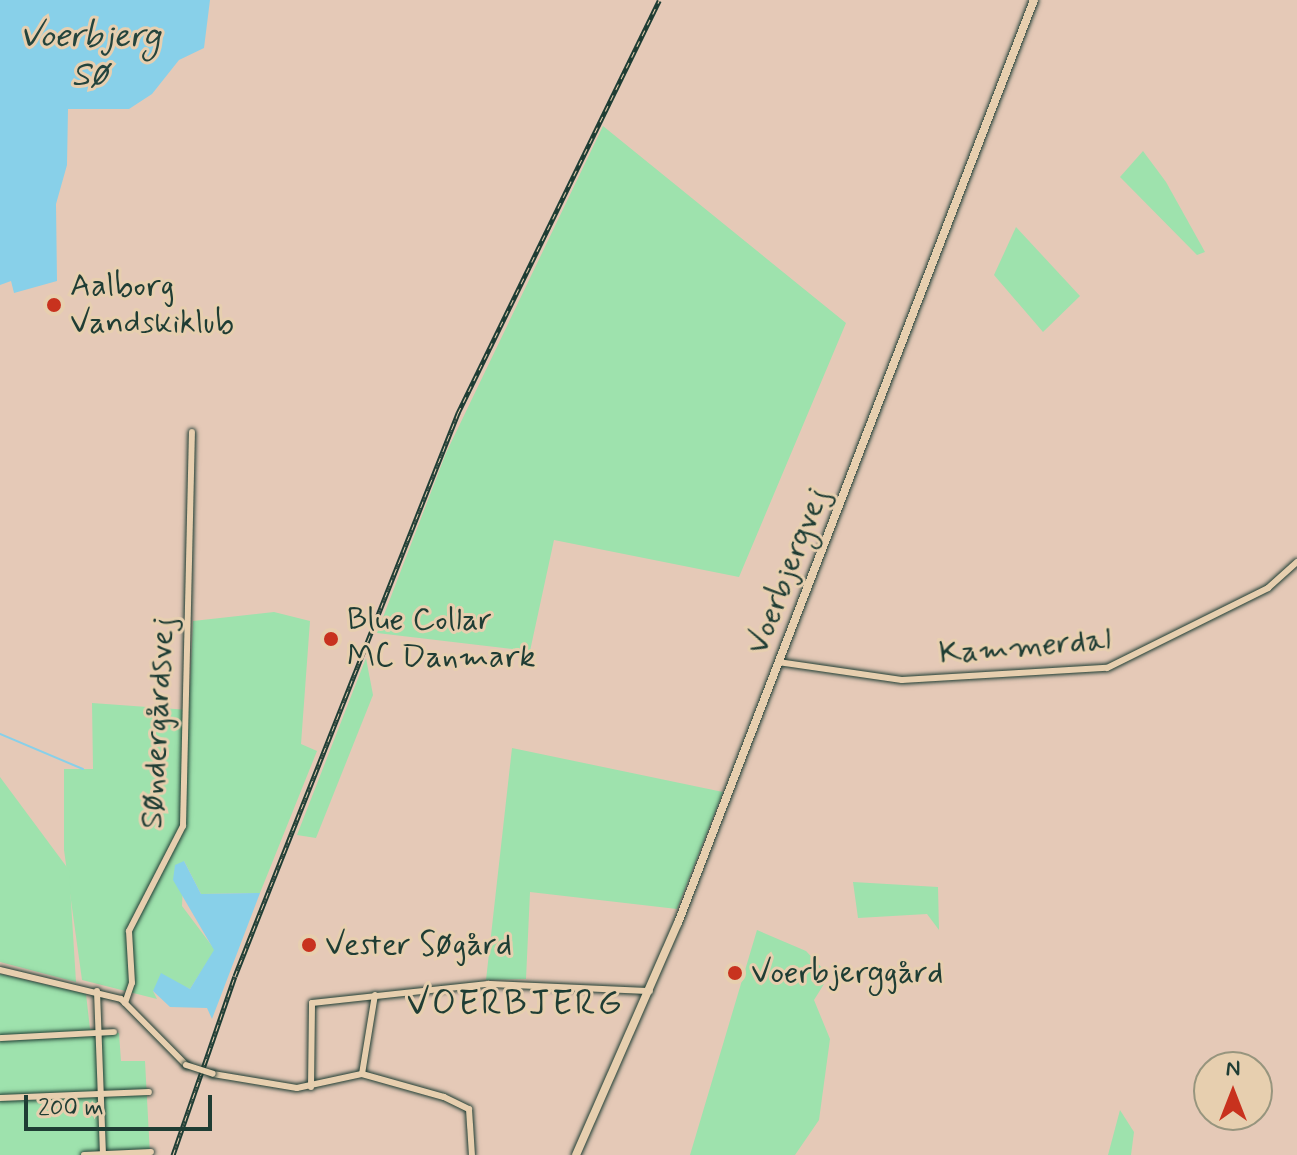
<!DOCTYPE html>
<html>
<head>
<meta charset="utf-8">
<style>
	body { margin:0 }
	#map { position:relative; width:1297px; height:1155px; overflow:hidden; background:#e5c9b7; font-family:Mynerve,sans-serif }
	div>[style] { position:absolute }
	.green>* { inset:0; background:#9ee2ad }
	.water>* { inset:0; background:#88d0e9 }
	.stream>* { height:2px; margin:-1px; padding:0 1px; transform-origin:1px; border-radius:1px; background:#88d0e9 }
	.roads { filter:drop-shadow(0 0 2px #1f3d34) drop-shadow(0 0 2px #1f3d34) }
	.minor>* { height:6px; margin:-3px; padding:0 3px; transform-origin:3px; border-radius:3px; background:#e7cfaf }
	.tertiary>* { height:8px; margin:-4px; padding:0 4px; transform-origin:4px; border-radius:4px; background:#e7cfaf }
	.rail>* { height:5px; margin-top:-2.5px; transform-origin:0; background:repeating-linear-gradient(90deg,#e7cfaf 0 6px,#1f3d34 0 12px); box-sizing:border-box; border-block:2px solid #1f3d34 }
	.bridges { filter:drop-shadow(0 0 2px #1f3d34) drop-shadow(0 0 2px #1f3d34) }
	.minor-bridge>* { height:6px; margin:-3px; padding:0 3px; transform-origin:3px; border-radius:3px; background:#e7cfaf }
	.dots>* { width:22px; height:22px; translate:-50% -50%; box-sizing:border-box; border:4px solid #e7cfaf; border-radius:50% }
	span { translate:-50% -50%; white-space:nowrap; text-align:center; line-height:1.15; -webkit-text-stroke:6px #e7cfaf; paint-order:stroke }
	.poi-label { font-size:32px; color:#1f3d34 }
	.left { translate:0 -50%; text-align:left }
	.street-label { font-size:32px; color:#1f3d34 }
	.water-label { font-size:34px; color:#24443d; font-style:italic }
	.quarter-label { font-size:36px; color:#1f3d34; letter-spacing:2px }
	.north { position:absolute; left:1193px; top:1051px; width:80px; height:80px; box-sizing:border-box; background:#e7cfaf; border:2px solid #97957e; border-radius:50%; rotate:0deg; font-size:22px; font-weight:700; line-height:32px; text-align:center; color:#1f3d34 }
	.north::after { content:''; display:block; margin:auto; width:28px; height:36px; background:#c8321e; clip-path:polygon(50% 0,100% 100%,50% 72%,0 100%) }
	.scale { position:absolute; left:24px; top:1095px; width:188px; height:36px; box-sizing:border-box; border:4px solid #1f3d34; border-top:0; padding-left:10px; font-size:24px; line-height:28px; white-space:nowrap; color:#1f3d34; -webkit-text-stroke:6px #e7cfaf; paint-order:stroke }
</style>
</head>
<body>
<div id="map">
	<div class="green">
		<div style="clip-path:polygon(603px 126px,846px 323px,739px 577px,554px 540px,530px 651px,377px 633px,446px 453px)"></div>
		<div style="clip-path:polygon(1143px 151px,1166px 182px,1205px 252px,1197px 255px,1120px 177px)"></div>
		<div style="clip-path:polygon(1016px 227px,1080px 296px,1043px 332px,994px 275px)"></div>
		<div style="clip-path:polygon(274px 612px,310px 621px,301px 744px,317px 751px,260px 893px,201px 894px,184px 861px,182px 906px,215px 950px,190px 989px,168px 979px,153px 991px,157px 999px,82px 980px,64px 850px,64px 769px,93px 769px,92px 703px,189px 710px,193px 621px)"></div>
		<div style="clip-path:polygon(366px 658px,373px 695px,316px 838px,297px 835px)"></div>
		<div style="clip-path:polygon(512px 748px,723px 792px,677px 909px,530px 892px,526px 979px,486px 980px)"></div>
		<div style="clip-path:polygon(0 777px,69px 870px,76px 982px,0 962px)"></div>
		<div style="clip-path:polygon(853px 882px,938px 887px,939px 930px,927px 914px,858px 918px)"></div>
		<div style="clip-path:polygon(757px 930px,806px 951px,823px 969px,824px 984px,814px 1000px,830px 1039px,819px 1120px,795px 1155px,690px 1155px)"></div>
		<div style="clip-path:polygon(0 974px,86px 994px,90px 1029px,119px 1033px,121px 1061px,145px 1061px,150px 1155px,0 1155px)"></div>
		<div style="clip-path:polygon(1120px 1110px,1134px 1132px,1131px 1155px,1108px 1155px)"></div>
	</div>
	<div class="water">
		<div style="clip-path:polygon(0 0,210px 0,204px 48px,179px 60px,152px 94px,129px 109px,68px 109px,67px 165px,56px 204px,57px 281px,14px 293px,11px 281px,0 285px)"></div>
		<div style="clip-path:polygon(184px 861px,201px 894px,260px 893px,212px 1019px,207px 1008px,170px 1007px,153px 991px,161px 973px,190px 989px,214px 950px,173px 880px,175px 865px)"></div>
	</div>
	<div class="stream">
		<div style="left:0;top:734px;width:90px;rotate:22.9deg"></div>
	</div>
	<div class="roads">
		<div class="minor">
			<div style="left:778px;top:662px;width:125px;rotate:8.3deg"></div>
			<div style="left:902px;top:680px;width:205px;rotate:-3.4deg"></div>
			<div style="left:1107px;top:668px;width:180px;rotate:-26.4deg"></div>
			<div style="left:1268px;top:588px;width:39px;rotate:-42deg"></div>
			<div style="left:0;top:970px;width:124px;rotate:13.5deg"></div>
			<div style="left:121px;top:999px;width:93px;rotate:45.4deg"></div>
			<div style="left:97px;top:991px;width:164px;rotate:87.9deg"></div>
			<div style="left:125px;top:1003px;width:21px;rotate:-71deg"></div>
			<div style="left:132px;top:983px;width:52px;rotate:-93.3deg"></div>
			<div style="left:129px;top:931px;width:118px;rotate:-62.8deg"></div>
			<div style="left:183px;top:826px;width:394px;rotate:-88.7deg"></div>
			<div style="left:0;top:1038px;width:114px;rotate:-3deg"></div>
			<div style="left:213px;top:1074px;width:85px;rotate:9.5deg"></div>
			<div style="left:297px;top:1088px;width:66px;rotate:-12.2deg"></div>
			<div style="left:362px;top:1074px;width:85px;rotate:15.7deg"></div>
			<div style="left:444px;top:1097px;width:28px;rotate:26deg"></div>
			<div style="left:469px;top:1109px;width:46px;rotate:86.3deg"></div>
			<div style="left:362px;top:1074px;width:80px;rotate:-80.7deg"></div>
			<div style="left:311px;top:1087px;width:84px;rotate:-89.3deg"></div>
			<div style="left:312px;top:1003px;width:177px;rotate:-6.2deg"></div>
			<div style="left:488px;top:984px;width:162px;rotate:2.5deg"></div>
			<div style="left:0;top:1098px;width:149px;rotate:-2.3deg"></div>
			<div style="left:84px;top:1155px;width:67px;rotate:-2.6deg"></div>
		</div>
		<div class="tertiary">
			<div style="left:576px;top:1155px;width:253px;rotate:-66.3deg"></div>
			<div style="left:678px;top:923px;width:989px;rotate:-68.91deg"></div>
		</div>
	</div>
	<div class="rail">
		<div style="left:173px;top:1155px;width:189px;rotate:-70.9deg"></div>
		<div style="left:235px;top:976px;width:606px;rotate:-68.39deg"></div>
		<div style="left:458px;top:413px;width:459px;rotate:-64deg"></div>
	</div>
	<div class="bridges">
		<div class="minor-bridge">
			<div style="left:186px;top:1065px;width:28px;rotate:18deg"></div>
		</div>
	</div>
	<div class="dots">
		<div style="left:54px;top:305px;background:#c8321e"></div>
		<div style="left:331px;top:639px;background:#c8321e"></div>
		<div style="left:309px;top:945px;background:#c8321e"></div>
		<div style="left:735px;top:973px;background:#c8321e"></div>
	</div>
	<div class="poi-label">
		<span class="left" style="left:70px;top:305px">Aalborg<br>Vandskiklub</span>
		<span class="left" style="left:347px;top:639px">Blue Collar<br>MC Danmark</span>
		<span class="left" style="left:325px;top:945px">Vester Søgård</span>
		<span class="left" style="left:751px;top:973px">Voerbjerggård</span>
	</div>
	<div class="street-label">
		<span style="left:788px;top:571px;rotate:-69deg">Voerbjergvej</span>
		<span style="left:1025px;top:647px;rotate:-5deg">Kammerdal</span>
		<span style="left:158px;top:723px;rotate:-87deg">Søndergårdsvej</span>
	</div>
	<div class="water-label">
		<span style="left:90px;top:56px">Voerbjerg<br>Sø</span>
	</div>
	<div class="quarter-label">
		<span style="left:515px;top:1005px">VOERBJERG</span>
	</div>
	<div class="north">N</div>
	<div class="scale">200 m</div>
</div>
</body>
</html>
